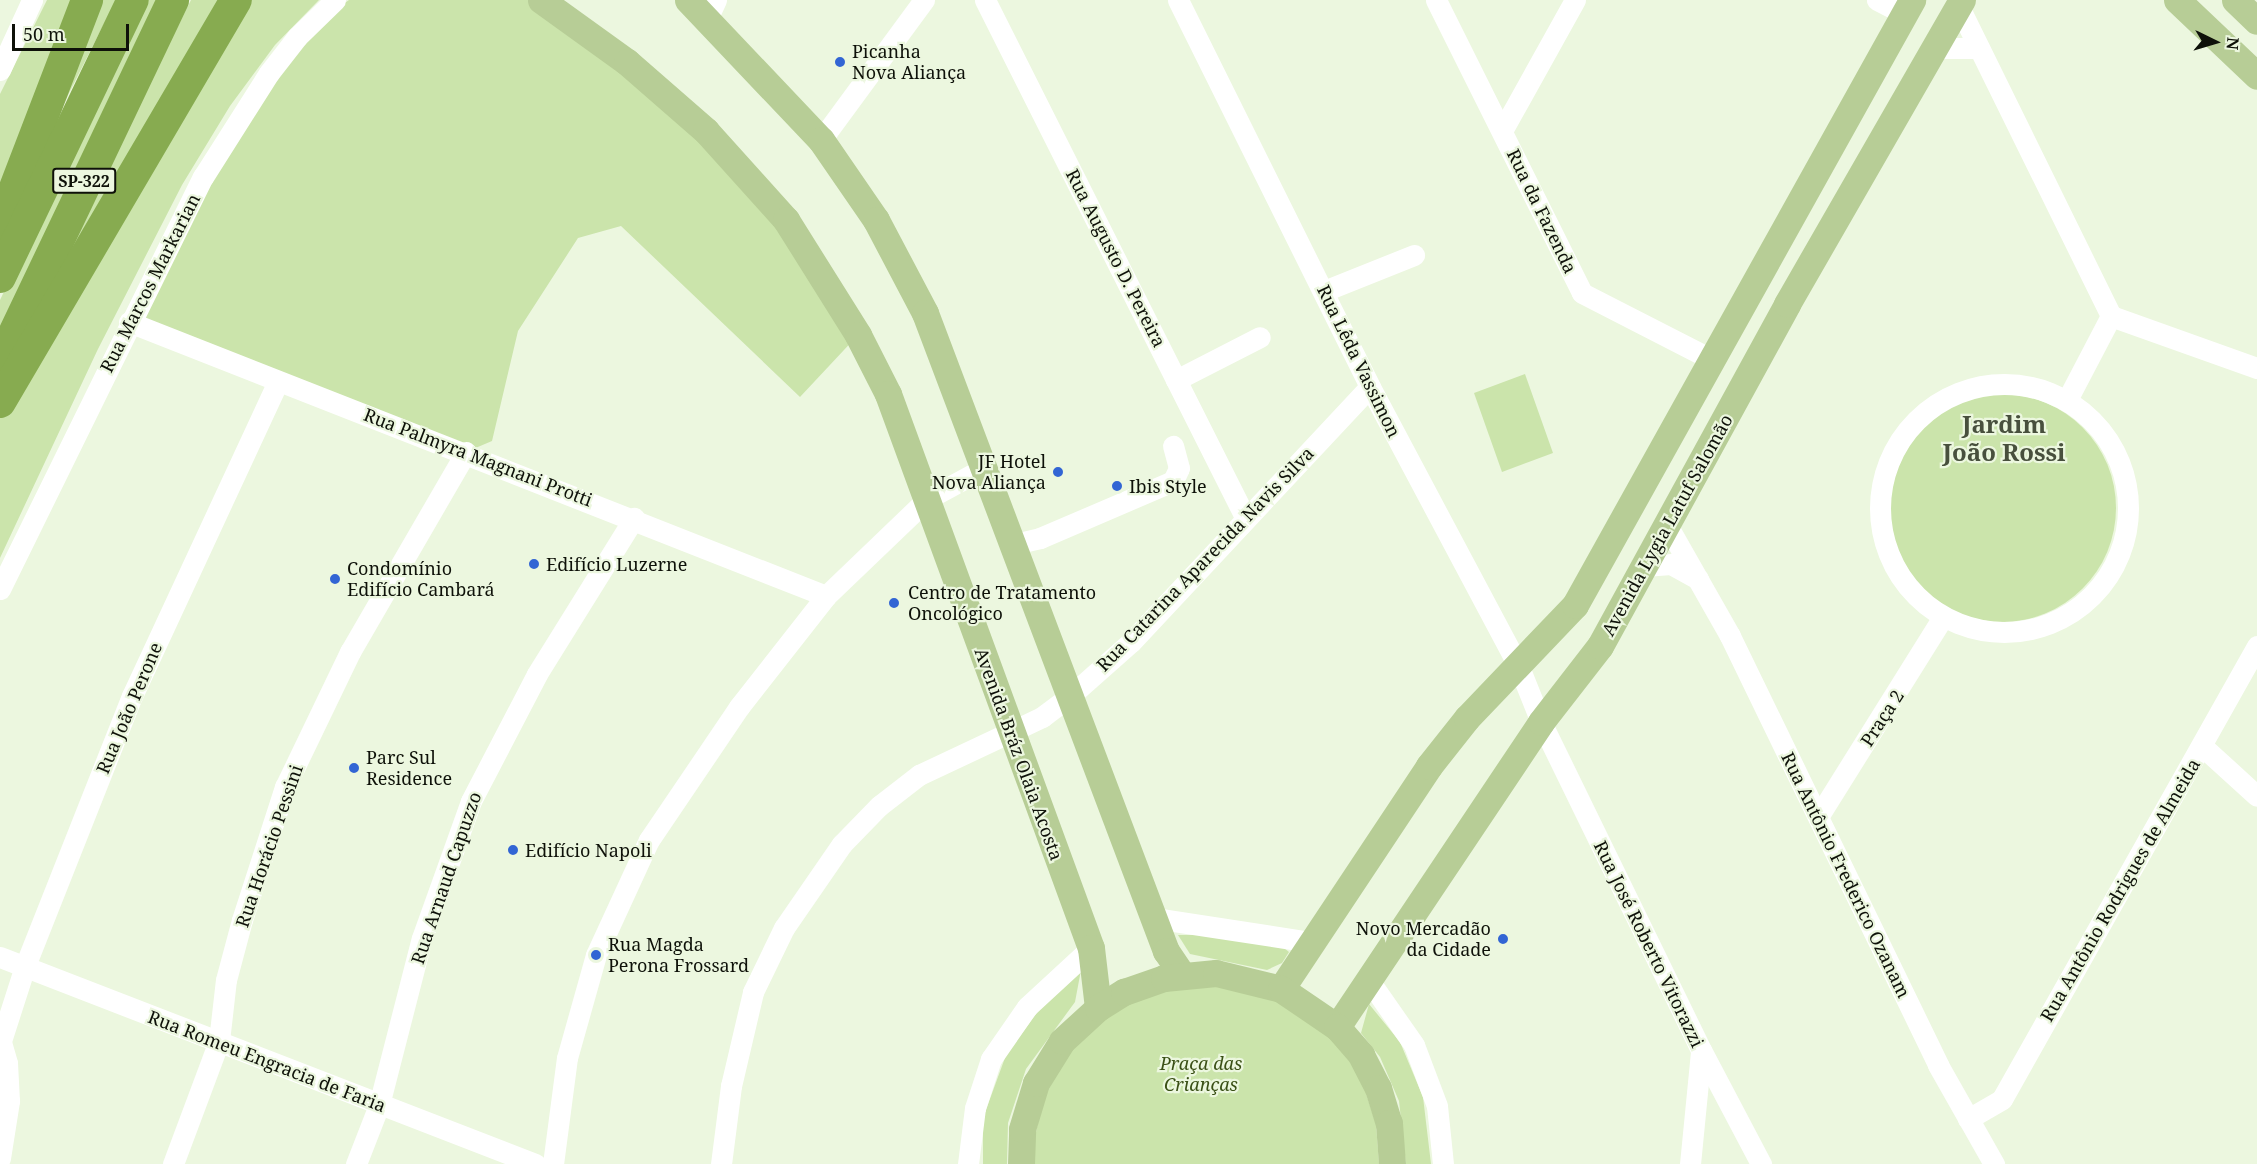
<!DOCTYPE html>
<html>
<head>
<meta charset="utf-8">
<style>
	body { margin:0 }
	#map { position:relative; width:2257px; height:1164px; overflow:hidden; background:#ecf7df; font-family:"Noto Serif",serif }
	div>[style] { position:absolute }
	.green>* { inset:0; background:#cbe4ab }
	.round { border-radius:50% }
	.minor>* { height:21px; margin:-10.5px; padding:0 10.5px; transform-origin:10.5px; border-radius:10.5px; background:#fff }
	.minor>.ring { margin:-10.5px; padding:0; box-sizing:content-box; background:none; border:21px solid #fff; border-radius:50% }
	.major>* { height:27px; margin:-13.5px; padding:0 13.5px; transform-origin:13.5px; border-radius:13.5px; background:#b7cd96 }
	.highway>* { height:32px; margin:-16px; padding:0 16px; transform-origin:16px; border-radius:16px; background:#87ab50 }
	.dots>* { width:16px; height:16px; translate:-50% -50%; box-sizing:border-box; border:3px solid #ecf7df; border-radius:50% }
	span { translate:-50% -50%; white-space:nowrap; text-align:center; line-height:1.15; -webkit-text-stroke:4.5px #ecf7df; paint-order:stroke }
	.shield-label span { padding:2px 4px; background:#ecf7df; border:2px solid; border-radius:4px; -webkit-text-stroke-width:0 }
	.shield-label { font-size:16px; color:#0e1109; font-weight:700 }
	.poi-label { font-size:18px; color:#0e1109 }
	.left { translate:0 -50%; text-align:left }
	.right { translate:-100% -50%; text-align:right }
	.street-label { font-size:18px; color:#0e1109 }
	.park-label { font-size:18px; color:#3a5016; font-style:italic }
	.district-label { font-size:24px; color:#48503d; font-weight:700 }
	.north { position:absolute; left:2185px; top:12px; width:60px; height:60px; -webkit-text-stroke:4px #ecf7df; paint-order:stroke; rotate:95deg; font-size:16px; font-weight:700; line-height:24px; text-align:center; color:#0e1109 }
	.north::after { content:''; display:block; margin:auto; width:21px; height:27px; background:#0e1109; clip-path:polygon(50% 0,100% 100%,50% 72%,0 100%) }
	.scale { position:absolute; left:12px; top:24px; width:117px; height:27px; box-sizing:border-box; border:3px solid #0e1109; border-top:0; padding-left:8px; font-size:18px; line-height:21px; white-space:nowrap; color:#0e1109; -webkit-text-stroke:4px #ecf7df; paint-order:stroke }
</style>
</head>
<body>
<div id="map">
	<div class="green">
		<div style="clip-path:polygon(47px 0,75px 0,0 201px,0 94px)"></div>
		<div style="clip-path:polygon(98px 0,116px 0,63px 105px)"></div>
		<div style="clip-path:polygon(144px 0,160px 0,0 336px,0 300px)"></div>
		<div style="clip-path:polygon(191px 0,228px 0,51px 288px,132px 117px)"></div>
		<div style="clip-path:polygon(244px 0,319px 0,275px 45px,230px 106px,182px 185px,98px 349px,0 558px,0 417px)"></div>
		<div style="clip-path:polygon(349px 0,541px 0,706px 131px,858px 335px,800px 397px,621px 226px,578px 238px,518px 331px,492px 441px,466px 452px,129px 322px,297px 37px)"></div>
		<div style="clip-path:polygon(1525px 374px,1553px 453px,1502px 472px,1474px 393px)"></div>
		<div class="round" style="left:1888px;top:394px;width:228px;height:228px"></div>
		<div style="clip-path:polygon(1178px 935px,1218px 935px,1279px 944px,1289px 952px,1282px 963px,1267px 970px,1190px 954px)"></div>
		<div style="clip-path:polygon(1081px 970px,1075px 1002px,1026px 1069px,1008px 1123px,1007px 1164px,983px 1164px,983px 1118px,1006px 1055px,1042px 1006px)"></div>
		<div style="clip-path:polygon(1217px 984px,1262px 993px,1311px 1021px,1341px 1048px,1362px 1081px,1376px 1124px,1379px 1164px,1035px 1164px,1033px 1147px,1042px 1103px,1062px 1062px,1092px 1028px,1129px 1002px,1172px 987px)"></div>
		<div style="clip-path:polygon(1369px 1004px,1400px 1042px,1423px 1097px,1431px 1164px,1406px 1164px,1399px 1101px,1380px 1057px,1361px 1033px)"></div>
	</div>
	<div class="minor">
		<div style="left:985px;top:0;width:579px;rotate:63.3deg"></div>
		<div style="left:1178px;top:0;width:432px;rotate:63.6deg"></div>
		<div style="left:1370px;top:387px;width:317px;rotate:62deg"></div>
		<div style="left:1519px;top:667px;width:59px;rotate:68.2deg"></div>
		<div style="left:1541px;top:722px;width:365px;rotate:64deg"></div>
		<div style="left:1701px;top:1050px;width:129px;rotate:62.2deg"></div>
		<div style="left:1436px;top:0;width:327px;rotate:63.5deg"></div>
		<div style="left:1582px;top:293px;width:145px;rotate:27.1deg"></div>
		<div style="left:1877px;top:0;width:30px;rotate:27deg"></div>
		<div style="left:1959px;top:7px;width:344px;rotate:63.8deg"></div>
		<div style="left:2111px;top:316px;width:155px;rotate:19.6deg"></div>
		<div style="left:708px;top:17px;width:19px;rotate:-65deg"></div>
		<div style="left:1937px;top:48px;width:42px"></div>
		<div style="left:0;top:70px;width:77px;rotate:-65.4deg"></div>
		<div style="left:1502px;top:131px;width:150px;rotate:-60.9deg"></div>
		<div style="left:821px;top:140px;width:174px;rotate:-53.7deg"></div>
		<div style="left:1324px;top:291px;width:97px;rotate:-21.8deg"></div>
		<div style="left:129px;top:322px;width:749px;rotate:21.46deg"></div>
		<div style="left:1176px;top:380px;width:94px;rotate:-27.1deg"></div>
		<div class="ring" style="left:1880px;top:384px;width:227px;height:227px"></div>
		<div style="left:2067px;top:400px;width:95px;rotate:-62.4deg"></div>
		<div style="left:1667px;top:525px;width:128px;rotate:60.4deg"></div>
		<div style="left:1730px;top:636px;width:477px;rotate:64.1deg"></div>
		<div style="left:1938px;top:1065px;width:114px;rotate:60.5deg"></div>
		<div style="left:1014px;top:544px;width:27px;rotate:-13deg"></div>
		<div style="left:1040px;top:538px;width:145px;rotate:-23.2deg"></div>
		<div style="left:1173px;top:481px;width:14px;rotate:-65deg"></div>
		<div style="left:1179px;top:468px;width:23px;rotate:-105deg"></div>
		<div style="left:1644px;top:566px;width:27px;rotate:-4deg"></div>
		<div style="left:1671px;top:564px;width:31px;rotate:29deg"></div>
		<div style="left:0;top:589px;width:459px;rotate:-63.8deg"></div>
		<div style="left:203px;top:177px;width:123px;rotate:-57.6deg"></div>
		<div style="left:269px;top:73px;width:46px;rotate:-52.1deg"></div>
		<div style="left:297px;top:37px;width:53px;rotate:-44.2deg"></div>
		<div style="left:2202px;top:746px;width:74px;rotate:42.3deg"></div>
		<div style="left:1818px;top:817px;width:236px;rotate:-58deg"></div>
		<div style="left:1154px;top:918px;width:159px;rotate:8.7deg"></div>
		<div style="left:0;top:957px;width:574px;rotate:21.15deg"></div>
		<div style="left:1368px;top:979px;width:80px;rotate:55.1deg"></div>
		<div style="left:1414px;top:1045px;width:65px;rotate:69.3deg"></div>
		<div style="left:1437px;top:1106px;width:58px;rotate:84.1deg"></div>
		<div style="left:0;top:1044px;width:82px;rotate:-72.2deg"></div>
		<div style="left:25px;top:966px;width:290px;rotate:-68.4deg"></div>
		<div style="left:132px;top:696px;width:347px;rotate:-65.1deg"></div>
		<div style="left:1968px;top:1119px;width:39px;rotate:-30deg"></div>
		<div style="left:2002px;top:1099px;width:520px;rotate:-60.62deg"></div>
		<div style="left:0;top:1158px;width:58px;rotate:-81deg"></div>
		<div style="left:9px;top:1101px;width:38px;rotate:-93deg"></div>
		<div style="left:7px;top:1063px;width:22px;rotate:-106deg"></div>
		<div style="left:173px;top:1164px;width:131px;rotate:-69.5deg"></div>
		<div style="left:219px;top:1041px;width:61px;rotate:-83.5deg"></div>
		<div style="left:226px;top:980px;width:62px;rotate:-75.1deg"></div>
		<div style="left:242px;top:920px;width:140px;rotate:-72.1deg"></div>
		<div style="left:285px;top:787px;width:150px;rotate:-64.3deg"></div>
		<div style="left:350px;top:652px;width:231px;rotate:-59.9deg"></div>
		<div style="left:356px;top:1164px;width:63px;rotate:-68.7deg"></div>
		<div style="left:379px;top:1105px;width:172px;rotate:-75.6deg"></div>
		<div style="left:422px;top:938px;width:145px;rotate:-70.3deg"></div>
		<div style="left:471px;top:801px;width:143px;rotate:-62.5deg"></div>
		<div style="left:537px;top:674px;width:184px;rotate:-58.1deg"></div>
		<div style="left:553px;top:1164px;width:107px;rotate:-82.5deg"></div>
		<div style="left:567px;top:1058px;width:107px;rotate:-74.3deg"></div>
		<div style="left:596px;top:955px;width:127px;rotate:-65.3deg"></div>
		<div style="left:649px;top:840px;width:161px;rotate:-55.9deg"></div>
		<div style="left:739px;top:707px;width:141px;rotate:-51.9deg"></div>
		<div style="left:826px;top:596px;width:140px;rotate:-43.8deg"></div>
		<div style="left:927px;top:499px;width:67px;rotate:-28.5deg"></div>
		<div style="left:721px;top:1164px;width:79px;rotate:-82.7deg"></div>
		<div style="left:731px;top:1086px;width:97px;rotate:-76.8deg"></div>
		<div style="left:753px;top:992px;width:71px;rotate:-64.2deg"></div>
		<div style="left:784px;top:928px;width:102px;rotate:-55.4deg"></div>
		<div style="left:842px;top:844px;width:53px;rotate:-45.8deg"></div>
		<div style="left:879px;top:806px;width:51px;rotate:-37.8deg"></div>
		<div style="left:919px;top:775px;width:136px;rotate:-25.2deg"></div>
		<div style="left:1042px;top:717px;width:34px;rotate:-37deg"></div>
		<div style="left:1069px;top:697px;width:83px;rotate:-41.6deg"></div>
		<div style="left:1131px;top:642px;width:349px;rotate:-46.9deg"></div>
		<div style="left:968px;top:1164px;width:56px;rotate:-82.9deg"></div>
		<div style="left:975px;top:1108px;width:52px;rotate:-71.9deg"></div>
		<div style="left:991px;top:1059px;width:63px;rotate:-55.3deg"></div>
		<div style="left:1027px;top:1007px;width:87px;rotate:-42.7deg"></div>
		<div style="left:1690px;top:1164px;width:114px;rotate:-84.4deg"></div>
	</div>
	<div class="major">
		<div style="left:541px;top:0;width:106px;rotate:35.8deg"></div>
		<div style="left:627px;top:62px;width:105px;rotate:41.1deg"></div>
		<div style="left:706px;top:131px;width:120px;rotate:48deg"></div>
		<div style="left:786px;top:220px;width:136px;rotate:57.9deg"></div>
		<div style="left:858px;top:335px;width:66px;rotate:63deg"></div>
		<div style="left:888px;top:394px;width:590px;rotate:69.88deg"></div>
		<div style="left:1091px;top:948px;width:60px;rotate:83.3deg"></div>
		<div style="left:688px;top:0;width:193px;rotate:46.5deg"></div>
		<div style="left:821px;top:140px;width:97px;rotate:55.5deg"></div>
		<div style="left:876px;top:220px;width:105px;rotate:62.2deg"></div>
		<div style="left:925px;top:313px;width:682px;rotate:69.31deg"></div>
		<div style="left:1166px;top:951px;width:29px;rotate:56deg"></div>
		<div style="left:2177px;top:0;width:110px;rotate:43.5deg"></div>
		<div style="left:2235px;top:0;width:30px;rotate:44deg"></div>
		<div style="left:1281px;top:989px;width:268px;rotate:-56.4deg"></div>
		<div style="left:1429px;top:766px;width:61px;rotate:-51.6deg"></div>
		<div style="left:1467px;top:718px;width:156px;rotate:-46.3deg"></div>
		<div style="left:1575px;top:605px;width:693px;rotate:-60.88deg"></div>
		<div style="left:1337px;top:1027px;width:367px;rotate:-56.2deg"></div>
		<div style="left:1541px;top:722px;width:96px;rotate:-52.2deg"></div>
		<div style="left:1600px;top:646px;width:390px;rotate:-61.3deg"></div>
		<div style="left:1787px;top:304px;width:351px;rotate:-60.1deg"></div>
		<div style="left:1021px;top:1164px;width:35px;rotate:-88deg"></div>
		<div style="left:1022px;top:1129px;width:48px;rotate:-73.1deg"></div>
		<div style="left:1036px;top:1083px;width:49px;rotate:-58.2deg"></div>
		<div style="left:1062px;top:1041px;width:49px;rotate:-42.5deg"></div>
		<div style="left:1098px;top:1008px;width:31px;rotate:-32deg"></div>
		<div style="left:1124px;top:992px;width:42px;rotate:-19.3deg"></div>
		<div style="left:1164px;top:978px;width:52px;rotate:-5.5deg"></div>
		<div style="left:1216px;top:973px;width:67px;rotate:13.8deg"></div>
		<div style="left:1281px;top:989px;width:68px;rotate:34.2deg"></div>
		<div style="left:1337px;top:1027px;width:37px;rotate:49deg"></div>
		<div style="left:1361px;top:1055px;width:37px;rotate:63deg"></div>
		<div style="left:1378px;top:1088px;width:37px;rotate:73deg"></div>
		<div style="left:1389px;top:1123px;width:41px;rotate:85.8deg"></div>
	</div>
	<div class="highway">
		<div style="left:0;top:227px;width:243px;rotate:-69deg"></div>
		<div style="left:0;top:277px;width:307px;rotate:-64.4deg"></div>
		<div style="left:0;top:363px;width:402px;rotate:-64.5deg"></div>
		<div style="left:0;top:402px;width:466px;rotate:-59.6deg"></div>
	</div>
	<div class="dots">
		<div style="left:840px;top:62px;background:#3265d4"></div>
		<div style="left:1058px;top:472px;background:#3265d4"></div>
		<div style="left:1117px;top:486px;background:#3265d4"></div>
		<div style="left:534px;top:564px;background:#3265d4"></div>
		<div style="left:335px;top:579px;background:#3265d4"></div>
		<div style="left:894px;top:603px;background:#3265d4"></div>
		<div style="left:354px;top:768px;background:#3265d4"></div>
		<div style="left:513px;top:850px;background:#3265d4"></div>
		<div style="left:1503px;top:939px;background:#3265d4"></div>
		<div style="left:596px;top:955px;background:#3265d4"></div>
	</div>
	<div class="shield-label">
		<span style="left:84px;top:181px">SP-322</span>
	</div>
	<div class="poi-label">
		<span class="left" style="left:852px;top:62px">Picanha<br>Nova Aliança</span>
		<span class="right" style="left:1046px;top:472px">JF Hotel<br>Nova Aliança</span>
		<span class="left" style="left:1129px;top:486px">Ibis Style</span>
		<span class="left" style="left:546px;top:564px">Edifício Luzerne</span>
		<span class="left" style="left:347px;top:579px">Condomínio<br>Edifício Cambará</span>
		<span class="left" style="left:908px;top:603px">Centro de Tratamento<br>Oncológico</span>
		<span class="left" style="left:366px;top:768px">Parc Sul<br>Residence</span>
		<span class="left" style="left:525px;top:850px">Edifício Napoli</span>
		<span class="right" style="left:1491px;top:939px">Novo Mercadão<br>da Cidade</span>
		<span class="left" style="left:608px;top:955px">Rua Magda<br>Perona Frossard</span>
	</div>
	<div class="street-label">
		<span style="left:1542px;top:211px;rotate:64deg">Rua da Fazenda</span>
		<span style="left:1116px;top:258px;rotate:63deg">Rua Augusto D. Pereira</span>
		<span style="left:150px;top:283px;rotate:-63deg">Rua Marcos Markarian</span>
		<span style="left:1359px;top:361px;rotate:64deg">Rua Lêda Vassimon</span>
		<span style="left:478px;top:457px;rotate:21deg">Rua Palmyra Magnani Protti</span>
		<span style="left:1667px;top:525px;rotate:-61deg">Avenida Lygia Latuf Salomão</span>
		<span style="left:1205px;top:559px;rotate:-46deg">Rua Catarina Aparecida Navis Silva</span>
		<span style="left:129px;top:708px;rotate:-67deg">Rua João Perone</span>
		<span style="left:1882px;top:718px;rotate:-57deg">Praça 2</span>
		<span style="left:1019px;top:754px;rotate:70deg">Avenida Bráz Olaia Acosta</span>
		<span style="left:269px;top:846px;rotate:-71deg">Rua Horácio Pessini</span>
		<span style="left:1846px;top:875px;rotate:64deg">Rua Antônio Frederico Ozanam</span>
		<span style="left:446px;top:878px;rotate:-71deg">Rua Arnaud Capuzzo</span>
		<span style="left:2120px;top:890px;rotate:-60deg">Rua Antônio Rodrigues de Almeida</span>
		<span style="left:1649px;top:944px;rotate:64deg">Rua José Roberto Vitorazzi</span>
		<span style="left:267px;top:1061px;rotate:21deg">Rua Romeu Engracia de Faria</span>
	</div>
	<div class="park-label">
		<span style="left:1201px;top:1074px">Praça das<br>Crianças</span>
	</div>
	<div class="district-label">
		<span style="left:2004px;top:438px">Jardim<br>João Rossi</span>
	</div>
	<div class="north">N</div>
	<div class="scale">50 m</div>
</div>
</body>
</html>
